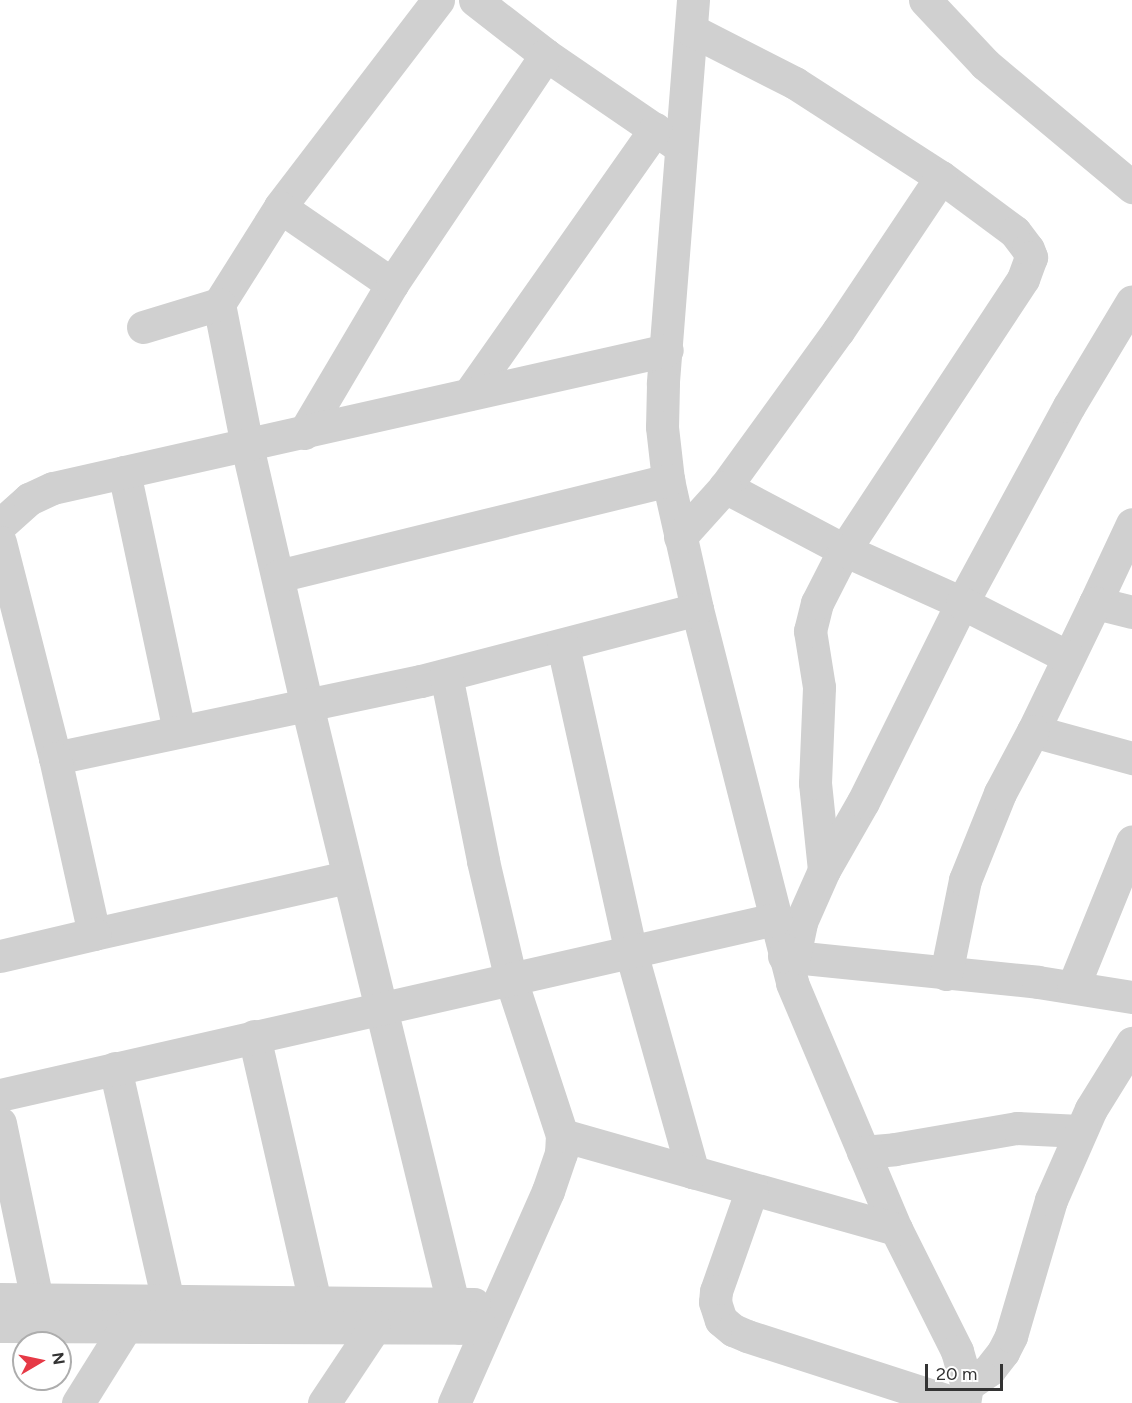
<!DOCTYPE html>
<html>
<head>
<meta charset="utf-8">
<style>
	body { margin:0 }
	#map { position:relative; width:1132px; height:1403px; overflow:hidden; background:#fff; font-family:Figtree,sans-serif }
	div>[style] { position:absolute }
	.minor>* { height:33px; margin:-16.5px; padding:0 16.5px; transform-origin:16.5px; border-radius:16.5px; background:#d0d0d0 }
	span { translate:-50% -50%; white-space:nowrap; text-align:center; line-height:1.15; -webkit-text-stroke:6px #fff; paint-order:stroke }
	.north { position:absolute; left:12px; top:1331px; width:60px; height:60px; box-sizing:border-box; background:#fff; border:2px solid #adadad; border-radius:50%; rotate:81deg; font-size:16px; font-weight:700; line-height:24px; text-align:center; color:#333 }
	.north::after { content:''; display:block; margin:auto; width:21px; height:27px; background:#e63946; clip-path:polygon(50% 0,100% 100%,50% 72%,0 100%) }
	.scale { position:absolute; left:925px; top:1364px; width:78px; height:27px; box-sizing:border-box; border:3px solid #333; border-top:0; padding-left:8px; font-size:18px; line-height:21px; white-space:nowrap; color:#333; -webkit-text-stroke:4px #fff; paint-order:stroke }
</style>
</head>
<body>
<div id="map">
	<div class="minor">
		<div style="left:438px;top:0;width:260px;rotate:127.4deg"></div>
		<div style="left:280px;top:207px;width:115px;rotate:122.2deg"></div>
		<div style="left:219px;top:304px;width:145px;rotate:78.8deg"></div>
		<div style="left:247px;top:446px;width:266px;rotate:77deg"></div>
		<div style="left:307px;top:705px;width:641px;rotate:76.29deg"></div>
		<div style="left:475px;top:0;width:90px;rotate:37.8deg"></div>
		<div style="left:546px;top:55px;width:154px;rotate:34.4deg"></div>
		<div style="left:693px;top:0;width:385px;rotate:94.5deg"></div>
		<div style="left:663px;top:384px;width:43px;rotate:91.3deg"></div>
		<div style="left:662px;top:427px;width:53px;rotate:83.5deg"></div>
		<div style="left:668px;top:480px;width:132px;rotate:77.3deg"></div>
		<div style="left:697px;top:609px;width:386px;rotate:75.7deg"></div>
		<div style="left:792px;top:983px;width:267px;rotate:67.1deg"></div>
		<div style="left:896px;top:1229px;width:136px;rotate:63.4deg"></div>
		<div style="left:957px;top:1351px;width:35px;rotate:74deg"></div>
		<div style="left:967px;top:1385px;width:18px;rotate:99deg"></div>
		<div style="left:925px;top:0;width:88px;rotate:46.8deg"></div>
		<div style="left:985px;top:64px;width:192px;rotate:39.9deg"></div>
		<div style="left:691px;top:30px;width:117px;rotate:27deg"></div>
		<div style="left:795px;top:83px;width:174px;rotate:32.8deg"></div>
		<div style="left:941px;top:177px;width:92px;rotate:36.6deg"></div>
		<div style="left:1015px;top:232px;width:21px;rotate:53deg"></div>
		<div style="left:1028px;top:249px;width:9px;rotate:69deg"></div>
		<div style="left:1031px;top:257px;width:23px;rotate:110deg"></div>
		<div style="left:1023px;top:279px;width:325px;rotate:123.4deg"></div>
		<div style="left:844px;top:550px;width:135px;rotate:-152.1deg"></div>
		<div style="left:725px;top:487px;width:193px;rotate:-54.1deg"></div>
		<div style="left:838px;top:331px;width:185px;rotate:-56.2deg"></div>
		<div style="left:280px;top:207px;width:136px;rotate:34.5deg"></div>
		<div style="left:143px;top:327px;width:79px;rotate:-16.8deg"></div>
		<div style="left:469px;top:394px;width:324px;rotate:-54.9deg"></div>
		<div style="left:304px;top:433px;width:173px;rotate:-59.4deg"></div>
		<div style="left:392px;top:284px;width:276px;rotate:-56.1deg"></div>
		<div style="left:124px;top:472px;width:265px;rotate:78deg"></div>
		<div style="left:0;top:525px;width:39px;rotate:-42deg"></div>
		<div style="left:29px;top:499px;width:26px;rotate:-25deg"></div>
		<div style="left:53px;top:488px;width:629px;rotate:-12.67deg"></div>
		<div style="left:680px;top:537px;width:67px;rotate:-48deg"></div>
		<div style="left:0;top:542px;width:223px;rotate:75.7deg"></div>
		<div style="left:55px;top:758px;width:374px;rotate:-11.9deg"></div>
		<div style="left:421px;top:681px;width:285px;rotate:-14.6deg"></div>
		<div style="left:278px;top:576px;width:402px;rotate:-13.8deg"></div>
		<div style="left:1095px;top:603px;width:87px;rotate:-64.9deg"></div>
		<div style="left:1132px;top:612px;width:38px;rotate:-166deg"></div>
		<div style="left:1095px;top:603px;width:142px;rotate:115.8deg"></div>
		<div style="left:1033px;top:731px;width:103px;rotate:15.3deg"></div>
		<div style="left:563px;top:646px;width:313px;rotate:77.5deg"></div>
		<div style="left:631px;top:952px;width:229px;rotate:74.3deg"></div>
		<div style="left:693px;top:1172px;width:211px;rotate:15.7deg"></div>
		<div style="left:446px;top:675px;width:190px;rotate:78.7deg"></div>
		<div style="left:483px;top:861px;width:122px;rotate:76.8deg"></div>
		<div style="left:511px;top:980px;width:163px;rotate:71.8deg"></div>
		<div style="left:562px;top:1135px;width:18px;rotate:93deg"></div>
		<div style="left:561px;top:1153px;width:40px;rotate:108.9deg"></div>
		<div style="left:548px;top:1191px;width:232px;rotate:113.9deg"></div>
		<div style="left:55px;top:758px;width:180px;rotate:77.5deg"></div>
		<div style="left:94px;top:934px;width:259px;rotate:-12.7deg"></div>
		<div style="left:824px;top:870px;width:87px;rotate:-95.9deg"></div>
		<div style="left:815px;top:783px;width:96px;rotate:-87.6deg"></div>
		<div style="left:819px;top:687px;width:57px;rotate:-99.1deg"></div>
		<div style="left:810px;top:631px;width:29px;rotate:-76deg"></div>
		<div style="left:817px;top:603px;width:59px;rotate:-63deg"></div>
		<div style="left:844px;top:550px;width:129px;rotate:24.2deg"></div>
		<div style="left:962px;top:603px;width:224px;rotate:-61.5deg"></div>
		<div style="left:1069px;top:406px;width:122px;rotate:-59deg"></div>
		<div style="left:0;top:956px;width:97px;rotate:-13.2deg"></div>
		<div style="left:784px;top:956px;width:255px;rotate:5.8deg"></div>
		<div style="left:1038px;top:982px;width:95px;rotate:9.1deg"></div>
		<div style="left:794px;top:956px;width:35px;rotate:-78deg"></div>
		<div style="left:801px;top:922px;width:57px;rotate:-66.1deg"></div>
		<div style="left:824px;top:870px;width:78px;rotate:-60.2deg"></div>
		<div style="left:863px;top:802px;width:222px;rotate:-63.6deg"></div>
		<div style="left:962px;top:603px;width:119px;rotate:27deg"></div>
		<div style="left:946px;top:974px;width:96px;rotate:-78.6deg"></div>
		<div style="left:965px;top:880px;width:94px;rotate:-68.1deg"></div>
		<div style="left:1000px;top:793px;width:70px;rotate:-62deg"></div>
		<div style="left:1073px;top:987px;width:157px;rotate:-67.9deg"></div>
		<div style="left:254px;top:1036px;width:274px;rotate:77.1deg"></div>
		<div style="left:115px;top:1068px;width:240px;rotate:77.2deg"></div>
		<div style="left:0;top:1095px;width:795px;rotate:-12.79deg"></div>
		<div style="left:0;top:1123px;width:181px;rotate:78.2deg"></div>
		<div style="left:562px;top:1135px;width:136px;rotate:15.8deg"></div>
		<div style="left:863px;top:1152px;width:32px;rotate:-5deg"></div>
		<div style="left:895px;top:1149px;width:124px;rotate:-9.8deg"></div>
		<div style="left:1017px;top:1128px;width:63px;rotate:2.7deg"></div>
		<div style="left:752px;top:1189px;width:108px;rotate:109.4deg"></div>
		<div style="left:716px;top:1291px;width:11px;rotate:95deg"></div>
		<div style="left:715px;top:1302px;width:19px;rotate:72deg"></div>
		<div style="left:721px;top:1320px;width:16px;rotate:40deg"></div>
		<div style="left:733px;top:1330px;width:15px;rotate:23deg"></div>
		<div style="left:747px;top:1336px;width:218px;rotate:17.9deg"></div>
		<div style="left:0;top:1299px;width:474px;rotate:0.6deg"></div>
		<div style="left:0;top:1326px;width:481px;rotate:0.2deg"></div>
		<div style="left:967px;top:1385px;width:27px;rotate:-34deg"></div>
		<div style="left:989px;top:1370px;width:23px;rotate:-52deg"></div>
		<div style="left:1003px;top:1352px;width:18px;rotate:-63deg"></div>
		<div style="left:1011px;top:1336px;width:142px;rotate:-73.6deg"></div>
		<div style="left:1051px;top:1200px;width:99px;rotate:-66.3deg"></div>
		<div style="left:1091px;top:1109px;width:78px;rotate:-58.2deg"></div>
		<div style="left:78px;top:1403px;width:89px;rotate:-57.9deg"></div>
		<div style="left:324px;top:1403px;width:90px;rotate:-56.3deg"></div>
	</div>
	<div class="north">N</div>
	<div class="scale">20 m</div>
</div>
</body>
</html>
